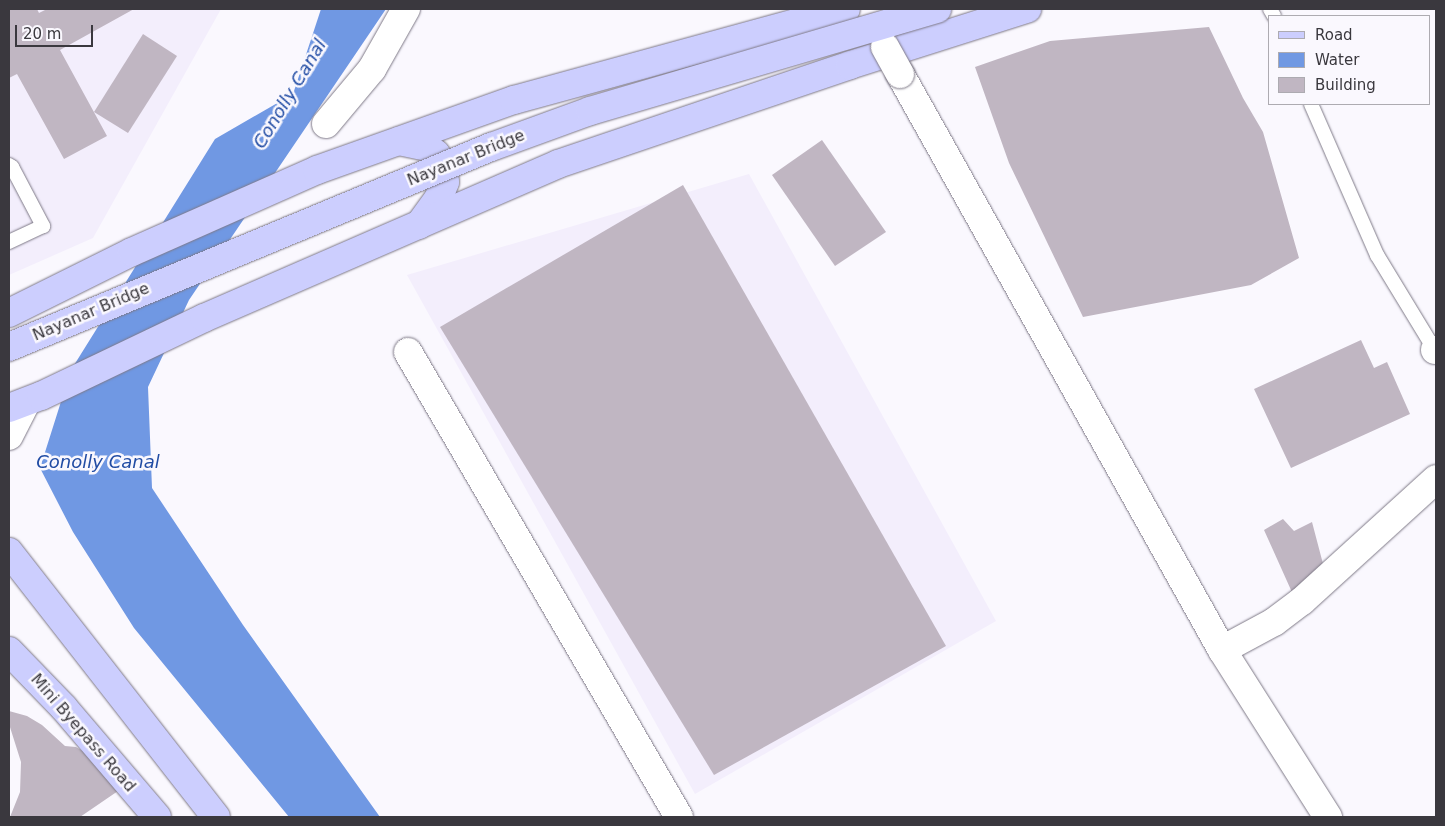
<!DOCTYPE html>
<html>
<head>
<meta charset="utf-8">
<style>
	body { margin:0 }
	#map { position:relative; width:1445px; height:826px; overflow:hidden; background:#faf8fe; font-family:"DejaVu Sans",sans-serif }
	div>[style] { position:absolute }
	.built>* { inset:0; background:#f3eefc }
	.water>* { inset:0; background:#7098e3 }
	.building>* { inset:0; background:#c0b6c2 }
	.roads { filter:drop-shadow(0 0 1px #7e7987) drop-shadow(0 0 1px #7e7987) }
	.service>* { height:14px; margin:-7px; padding:0 7px; transform-origin:7px; border-radius:7px; background:#fff }
	.minor>* { height:28px; margin:-14px; padding:0 14px; transform-origin:14px; border-radius:14px; background:#fff }
	.secondary>* { height:28px; margin:-14px; padding:0 14px; transform-origin:14px; border-radius:14px; background:#fff }
	.primary>* { height:28px; margin:-14px; padding:0 14px; transform-origin:14px; border-radius:14px; background:#cccefe }
	.bridges { filter:drop-shadow(0 0 1px #7e7987) drop-shadow(0 0 1px #7e7987) }
	.minor-bridge>* { height:28px; margin:-14px; padding:0 14px; transform-origin:14px; border-radius:14px; background:#fff }
	.primary-bridge>* { height:28px; margin:-14px; padding:0 14px; transform-origin:14px; border-radius:14px; background:#cccefe }
	span { translate:-50% -50%; white-space:nowrap; text-align:center; line-height:1.15; -webkit-text-stroke:5px #faf8fe; paint-order:stroke }
	.street-label { font-size:16px; color:#3a383e }
	.water-label { font-size:18px; color:#214ca4; font-style:italic }
	.frame { position:absolute; inset:0; border:10px solid #3a383e; pointer-events:none }
	.legend { position:absolute; left:1268px; top:15px; width:162px; height:90px; box-sizing:border-box; background:#faf8fe; border:1px solid #adabb1; margin:0; padding:6px 9px; list-style:none; font-size:15px; color:#3a383e }
	.legend li { display:flex; align-items:center; gap:10px; height:25px }
	.legend b { width:25px; border:1px solid #adabb1 }
	.scale { position:absolute; left:15px; top:25px; width:78px; height:22px; box-sizing:border-box; border:2px solid #3a383e; border-top:0; padding-left:6px; font-size:15px; line-height:18px; white-space:nowrap; color:#3a383e; -webkit-text-stroke:4px #faf8fe; paint-order:stroke }
</style>
</head>
<body>
<div id="map">
	<div class="built">
		<div style="clip-path:polygon(9px 9px,221px 9px,93px 238px,9px 275px)"></div>
		<div style="clip-path:polygon(749px 174px,996px 621px,695px 794px,407px 275px)"></div>
	</div>
	<div class="water">
		<div style="clip-path:polygon(321px 9px,386px 9px,189px 300px,148px 387px,152px 488px,243px 625px,380px 817px,289px 817px,134px 628px,73px 532px,40px 468px,71px 370px,215px 139px,293px 94px)"></div>
	</div>
	<div class="building">
		<div style="clip-path:polygon(9px 9px,37px 9px,39px 13px,47px 9px,134px 9px,60px 50px,107px 136px,64px 159px,17px 74px,9px 78px)"></div>
		<div style="clip-path:polygon(1209px 27px,1243px 98px,1263px 132px,1299px 258px,1251px 285px,1083px 317px,1009px 163px,975px 67px,1050px 41px)"></div>
		<div style="clip-path:polygon(143px 34px,177px 56px,128px 133px,94px 112px)"></div>
		<div style="clip-path:polygon(822px 140px,886px 232px,835px 266px,772px 175px)"></div>
		<div style="clip-path:polygon(683px 185px,946px 646px,714px 775px,440px 327px)"></div>
		<div style="clip-path:polygon(1361px 340px,1374px 368px,1387px 362px,1410px 414px,1291px 468px,1254px 389px)"></div>
		<div style="clip-path:polygon(1283px 519px,1294px 531px,1312px 522px,1327px 579px,1295px 599px,1264px 530px)"></div>
		<div style="clip-path:polygon(9px 711px,27px 716px,42px 725px,65px 746px,76px 747px,91px 756px,118px 791px,80px 817px,10px 817px,20px 792px,21px 762px,9px 724px)"></div>
	</div>
	<div class="roads">
		<div class="service">
			<div style="left:1270px;top:9px;width:8px;rotate:60deg"></div>
			<div style="left:1311px;top:104px;width:165px;rotate:66.4deg"></div>
			<div style="left:1377px;top:255px;width:114px;rotate:58.7deg"></div>
			<div style="left:9px;top:165px;width:4px;rotate:34deg"></div>
			<div style="left:12px;top:167px;width:67px;rotate:62.3deg"></div>
			<div style="left:43px;top:226px;width:38px;rotate:155deg"></div>
		</div>
		<div class="minor">
			<div style="left:900px;top:74px;width:660px;rotate:60.79deg"></div>
			<div style="left:1222px;top:650px;width:198px;rotate:57.6deg"></div>
			<div style="left:326px;top:124px;width:72px;rotate:-50.1deg"></div>
			<div style="left:372px;top:69px;width:69px;rotate:-60.5deg"></div>
			<div style="left:1435px;top:350px;width:1px"></div>
			<div style="left:408px;top:352px;width:538px;rotate:59.77deg"></div>
			<div style="left:1222px;top:650px;width:59px;rotate:-28.3deg"></div>
			<div style="left:1274px;top:622px;width:35px;rotate:-37deg"></div>
			<div style="left:1302px;top:601px;width:181px;rotate:-42.3deg"></div>
		</div>
		<div class="secondary">
			<div style="left:9px;top:436px;width:38px;rotate:-63deg"></div>
		</div>
		<div class="primary">
			<div style="left:399px;top:141px;width:29px;rotate:12deg"></div>
			<div style="left:427px;top:147px;width:11px;rotate:38deg"></div>
			<div style="left:436px;top:154px;width:12px;rotate:55deg"></div>
			<div style="left:443px;top:164px;width:18px;rotate:84deg"></div>
			<div style="left:445px;top:182px;width:18px;rotate:112deg"></div>
			<div style="left:438px;top:199px;width:32px;rotate:126deg"></div>
			<div style="left:9px;top:313px;width:137px;rotate:-26.4deg"></div>
			<div style="left:132px;top:252px;width:202px;rotate:-23.9deg"></div>
			<div style="left:317px;top:170px;width:209px;rotate:-19.6deg"></div>
			<div style="left:514px;top:100px;width:344px;rotate:-15.3deg"></div>
			<div style="left:9px;top:408px;width:34px;rotate:-21deg"></div>
			<div style="left:41px;top:396px;width:181px;rotate:-25.6deg"></div>
			<div style="left:204px;top:318px;width:386px;rotate:-23.5deg"></div>
			<div style="left:558px;top:164px;width:308px;rotate:-18.7deg"></div>
			<div style="left:850px;top:65px;width:186px;rotate:-17.6deg"></div>
			<div style="left:9px;top:552px;width:336px;rotate:52deg"></div>
			<div style="left:9px;top:651px;width:79px;rotate:46deg"></div>
			<div style="left:64px;top:708px;width:143px;rotate:49.5deg"></div>
		</div>
	</div>
	<div class="bridges">
		<div class="minor-bridge">
			<div style="left:885px;top:47px;width:31px;rotate:61deg"></div>
		</div>
		<div class="primary-bridge">
			<div style="left:9px;top:347px;width:522px;rotate:-22.54deg"></div>
			<div style="left:491px;top:147px;width:105px;rotate:-20deg"></div>
			<div style="left:590px;top:111px;width:362px;rotate:-16.4deg"></div>
		</div>
	</div>
	<div class="street-label">
		<span style="left:466px;top:158px;rotate:-22deg">Nayanar Bridge</span>
		<span style="left:91px;top:312px;rotate:-23deg">Nayanar Bridge</span>
		<span style="left:83px;top:733px;rotate:49deg">Mini Byepass Road</span>
	</div>
	<div class="water-label">
		<span style="left:290px;top:94px;rotate:-59deg">Conolly Canal</span>
		<span style="left:98px;top:462px">Conolly Canal</span>
	</div>
	<div class="frame"></div>
	<ul class="legend">
	<li><b style="height:6px;background:#cccefe"></b>Road</li>
	<li><b style="height:14px;background:#7098e3"></b>Water</li>
	<li><b style="height:14px;background:#c0b6c2"></b>Building</li>
	</ul>
	<div class="scale">20 m</div>
</div>
</body>
</html>
